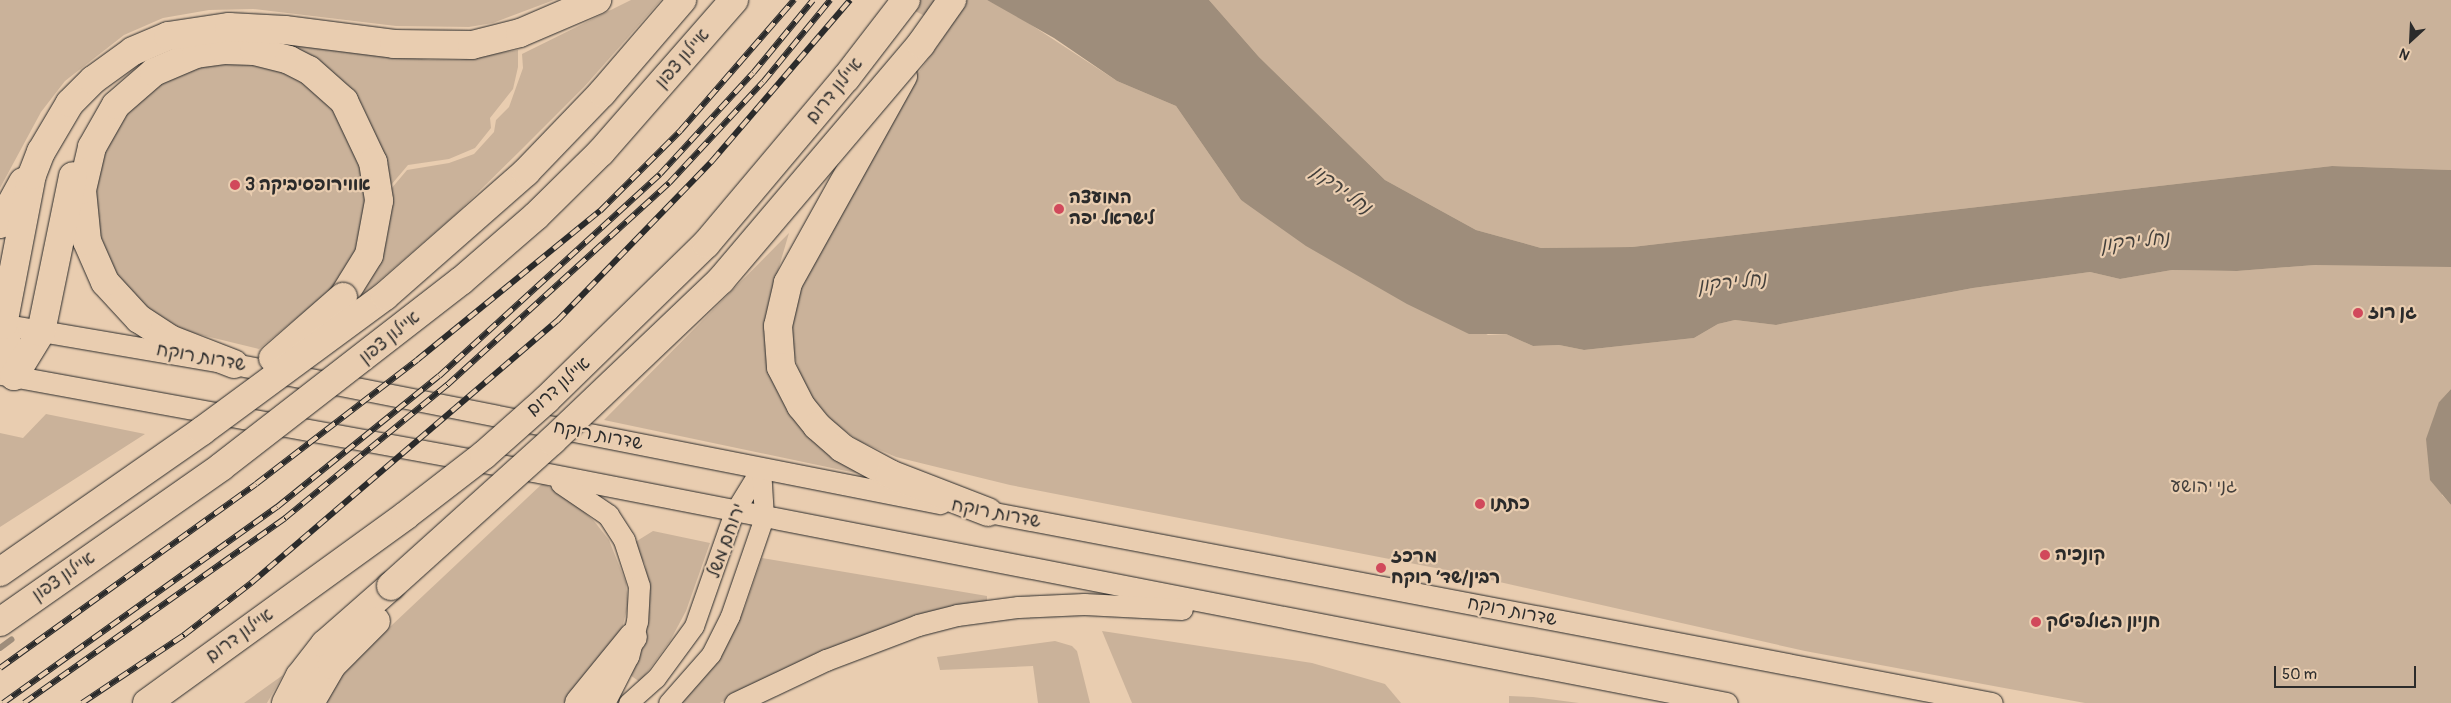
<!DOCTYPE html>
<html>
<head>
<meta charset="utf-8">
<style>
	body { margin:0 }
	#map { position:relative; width:2451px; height:703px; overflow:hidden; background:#e9cdb0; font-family:Pangolin,"Playpen Sans Hebrew",sans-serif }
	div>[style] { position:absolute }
	.green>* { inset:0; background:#cab29a }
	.water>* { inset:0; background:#9e8d7b }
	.stream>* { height:5.5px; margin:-2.75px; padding:0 2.75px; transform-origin:2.75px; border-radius:2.75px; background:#9e8d7b }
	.roads { filter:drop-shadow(0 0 1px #2b2b2b) drop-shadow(0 0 1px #2b2b2b) }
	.tertiary>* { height:19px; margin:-9.5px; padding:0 9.5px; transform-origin:9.5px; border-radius:9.5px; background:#e9cdb0 }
	.secondary>* { height:21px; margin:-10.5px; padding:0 10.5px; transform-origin:10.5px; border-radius:10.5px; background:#e9cdb0 }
	.motorway>* { height:28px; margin:-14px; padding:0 14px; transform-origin:14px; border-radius:14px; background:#e9cdb0 }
	.rail>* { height:5.5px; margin-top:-2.75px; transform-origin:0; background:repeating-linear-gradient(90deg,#e9cdb0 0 11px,#2b2b2b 0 22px); box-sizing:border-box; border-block:1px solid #2b2b2b }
	.bridges { filter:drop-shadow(0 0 1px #2b2b2b) drop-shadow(0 0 1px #2b2b2b) }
	.motorway-bridge>* { height:28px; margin:-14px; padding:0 14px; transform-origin:14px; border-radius:14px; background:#e9cdb0 }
	.dots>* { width:14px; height:14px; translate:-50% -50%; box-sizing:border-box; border:2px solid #e9cdb0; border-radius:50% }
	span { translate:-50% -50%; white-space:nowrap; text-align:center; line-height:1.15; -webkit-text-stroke:4.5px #e9cdb0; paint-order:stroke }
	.street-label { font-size:18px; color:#2b2b2b }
	.poi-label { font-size:18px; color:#2b2b2b; font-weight:700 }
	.left { translate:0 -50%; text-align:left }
	.park-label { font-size:18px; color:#433f3c }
	.water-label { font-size:19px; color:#423f3b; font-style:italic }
	.north { position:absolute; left:2386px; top:15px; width:50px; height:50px; -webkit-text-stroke:4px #e9cdb0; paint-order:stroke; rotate:205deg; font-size:14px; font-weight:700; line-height:20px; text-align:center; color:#2b2b2b }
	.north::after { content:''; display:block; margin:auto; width:18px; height:22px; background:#2b2b2b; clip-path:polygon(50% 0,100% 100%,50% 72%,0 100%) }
	.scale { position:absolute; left:2274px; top:666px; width:142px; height:22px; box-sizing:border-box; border:2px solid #2b2b2b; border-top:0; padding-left:6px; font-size:15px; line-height:18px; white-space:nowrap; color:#2b2b2b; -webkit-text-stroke:4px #e9cdb0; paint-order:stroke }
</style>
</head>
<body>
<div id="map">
	<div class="green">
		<div style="clip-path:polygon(0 0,554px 0,493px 23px,469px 27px,396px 26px,253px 9px,209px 10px,163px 18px,124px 35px,65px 81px,41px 112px,0 188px)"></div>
		<div style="clip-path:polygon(631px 0,661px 0,584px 87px,522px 149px,457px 213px,357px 300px,380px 260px,387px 238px,391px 189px,407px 170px,449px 163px,474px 154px,494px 132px,496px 120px,509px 107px,523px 68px,522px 54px)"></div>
		<div style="clip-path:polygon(892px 0,987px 0,1010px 11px,1117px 81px,1176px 106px,1241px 200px,1488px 335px,1506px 334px,1533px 346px,1559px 345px,1584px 350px,1694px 338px,1718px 324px,1735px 320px,1776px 325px,1973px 288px,2090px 272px,2120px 279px,2172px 270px,2237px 271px,2315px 265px,2451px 266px,2451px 389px,2439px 402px,2442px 495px,2451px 505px,2451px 703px,2085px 703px,1805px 651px,1451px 571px,1010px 485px,896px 457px,859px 441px,834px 423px,813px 399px,799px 373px,793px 349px,792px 328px,796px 300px,807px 273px,900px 99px,950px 28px)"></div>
		<div style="clip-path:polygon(1209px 0,2451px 0,2451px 170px,2332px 166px,1632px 247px,1541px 248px,1476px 230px,1385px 180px,1259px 57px)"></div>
		<div style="clip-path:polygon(301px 43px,429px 60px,459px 60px,518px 50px,518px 67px,513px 89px,490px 118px,491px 128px,475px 148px,449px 159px,408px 165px,391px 185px,387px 161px,362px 105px,344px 86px,295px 50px)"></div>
		<div style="clip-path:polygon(225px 63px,253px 64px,284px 72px,302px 81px,334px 109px,361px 165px,366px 201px,357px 250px,333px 288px,259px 349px,185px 331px,147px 309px,117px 275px,98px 230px,95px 191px,104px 152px,126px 113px,160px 84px,193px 69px)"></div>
		<div style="clip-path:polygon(789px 233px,769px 301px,765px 338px,768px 364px,779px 395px,794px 419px,884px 479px,604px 420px)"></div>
		<div style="clip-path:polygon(46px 414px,145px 434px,0 527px,0 433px,23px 438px)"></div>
		<div style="clip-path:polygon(543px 483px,573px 502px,594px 521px,609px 540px,626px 583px,628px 605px,619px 641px,576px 691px,564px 703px,325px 703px,340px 676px,358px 657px)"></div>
		<div style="clip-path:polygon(653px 531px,710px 543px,686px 611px,670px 641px,640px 682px,630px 675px,648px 618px,649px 591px,645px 564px,632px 544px)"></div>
		<div style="clip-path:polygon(762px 558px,987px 596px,987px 604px,820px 653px,720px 703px,681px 703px,725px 649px,745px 607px)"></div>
		<div style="clip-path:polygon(1102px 631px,1312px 663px,1385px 684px,1401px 703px,1132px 703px)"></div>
		<div style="clip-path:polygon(1055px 641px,1072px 646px,1077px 651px,1090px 703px,1038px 703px,1033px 666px,940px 670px,937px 657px)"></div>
		<div style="clip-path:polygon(283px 675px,267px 703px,244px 703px)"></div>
		<div style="clip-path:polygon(1509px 696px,1533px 697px,1579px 703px,1509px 703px)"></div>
	</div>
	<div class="water">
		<div style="clip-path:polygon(987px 0,1209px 0,1259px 57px,1385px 180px,1476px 230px,1541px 248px,1632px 247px,2332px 166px,2451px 170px,2451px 267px,2315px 265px,2237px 271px,2172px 270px,2120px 279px,2090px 272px,1973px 288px,1776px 325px,1735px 320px,1718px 324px,1694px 338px,1584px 350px,1559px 345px,1533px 346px,1506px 334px,1469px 334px,1407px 304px,1306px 246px,1241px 200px,1176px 106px,1117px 81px,1054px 38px)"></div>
		<div style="clip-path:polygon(2451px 389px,2451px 505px,2430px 480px,2426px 439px,2439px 402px)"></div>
	</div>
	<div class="stream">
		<div style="left:0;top:648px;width:14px;rotate:-36deg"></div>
	</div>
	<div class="roads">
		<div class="tertiary">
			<div style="left:628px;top:703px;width:38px;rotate:-42deg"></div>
			<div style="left:656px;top:678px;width:64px;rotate:-53.8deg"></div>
			<div style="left:694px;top:626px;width:121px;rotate:-70.7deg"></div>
			<div style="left:734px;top:512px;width:52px;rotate:-58.5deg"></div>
			<div style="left:668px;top:703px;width:65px;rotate:-48.7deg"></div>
			<div style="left:711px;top:654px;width:42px;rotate:-63.4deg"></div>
			<div style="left:730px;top:616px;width:105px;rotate:-71deg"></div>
			<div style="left:764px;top:517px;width:49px;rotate:-93.5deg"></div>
		</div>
		<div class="secondary">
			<div style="left:0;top:324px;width:237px;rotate:9.7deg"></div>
			<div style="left:234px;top:364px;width:720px;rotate:11.14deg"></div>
			<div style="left:1px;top:374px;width:541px;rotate:10.33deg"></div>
			<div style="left:533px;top:471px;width:1216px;rotate:11deg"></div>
			<div style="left:561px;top:483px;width:57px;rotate:34.2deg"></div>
			<div style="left:608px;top:515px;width:30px;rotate:57deg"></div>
			<div style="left:624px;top:540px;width:48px;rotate:71.9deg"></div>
			<div style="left:639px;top:586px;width:35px;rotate:93deg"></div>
			<div style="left:637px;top:621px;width:36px;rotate:104deg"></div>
			<div style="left:628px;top:656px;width:53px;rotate:117.1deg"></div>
			<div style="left:973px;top:509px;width:1037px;rotate:10.78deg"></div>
			<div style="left:735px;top:703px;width:101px;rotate:-25.3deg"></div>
			<div style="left:826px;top:660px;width:98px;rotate:-20.8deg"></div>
			<div style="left:918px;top:625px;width:40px;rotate:-14.4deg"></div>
			<div style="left:957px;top:615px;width:62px;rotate:-7.5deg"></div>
			<div style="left:1018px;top:607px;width:66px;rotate:-2.6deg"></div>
			<div style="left:1084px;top:604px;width:98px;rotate:2.9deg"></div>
		</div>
		<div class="motorway">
			<div style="left:903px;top:76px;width:237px;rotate:119.1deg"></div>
			<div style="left:788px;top:283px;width:44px;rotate:103.1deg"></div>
			<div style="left:778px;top:326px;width:41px;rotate:85.8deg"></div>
			<div style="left:781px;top:367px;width:44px;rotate:62.9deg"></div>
			<div style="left:801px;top:406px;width:26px;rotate:51deg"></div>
			<div style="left:817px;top:426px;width:33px;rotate:41deg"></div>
			<div style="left:842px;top:448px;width:55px;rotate:28.4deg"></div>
			<div style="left:890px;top:474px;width:105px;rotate:21.2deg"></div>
			<div style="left:0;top:224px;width:48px;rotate:-61.3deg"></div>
			<div style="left:234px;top:364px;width:69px;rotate:-158.7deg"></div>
			<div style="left:170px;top:339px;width:37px;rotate:-147deg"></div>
			<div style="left:139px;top:319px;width:50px;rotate:-132.6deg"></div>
			<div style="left:105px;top:282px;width:45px;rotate:-113.7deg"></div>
			<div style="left:87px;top:241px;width:51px;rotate:-95.6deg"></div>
			<div style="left:82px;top:190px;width:44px;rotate:-76.9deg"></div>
			<div style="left:92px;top:147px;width:48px;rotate:-60.3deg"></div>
			<div style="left:116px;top:105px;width:50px;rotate:-41deg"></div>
			<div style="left:154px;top:72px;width:46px;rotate:-23.2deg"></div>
			<div style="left:196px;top:54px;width:28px;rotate:-8deg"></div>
			<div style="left:224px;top:50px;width:30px;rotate:2deg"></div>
			<div style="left:254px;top:51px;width:36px;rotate:14deg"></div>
			<div style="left:289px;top:60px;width:22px;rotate:27deg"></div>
			<div style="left:309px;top:70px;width:47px;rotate:41.5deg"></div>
			<div style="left:344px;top:101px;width:68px;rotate:64.6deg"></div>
			<div style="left:373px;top:162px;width:39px;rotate:81deg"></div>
			<div style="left:379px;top:201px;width:55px;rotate:100.5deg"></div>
			<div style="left:369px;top:255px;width:49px;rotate:121.8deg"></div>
			<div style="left:14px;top:376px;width:52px;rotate:-102.2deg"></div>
			<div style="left:3px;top:325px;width:153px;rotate:-79.1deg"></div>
			<div style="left:32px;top:175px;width:25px;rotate:-69deg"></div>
			<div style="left:41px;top:152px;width:57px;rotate:-59.4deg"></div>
			<div style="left:70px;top:103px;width:33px;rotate:-45deg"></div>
			<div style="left:93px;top:80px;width:49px;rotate:-35.9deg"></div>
			<div style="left:133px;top:51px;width:38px;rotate:-23deg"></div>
			<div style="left:168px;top:36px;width:62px;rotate:-8.4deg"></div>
			<div style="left:229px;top:27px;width:56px;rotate:3.1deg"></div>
			<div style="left:285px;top:30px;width:110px;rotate:7.3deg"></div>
			<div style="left:394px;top:44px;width:78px;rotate:0.7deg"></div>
			<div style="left:472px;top:45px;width:49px;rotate:-14deg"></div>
			<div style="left:520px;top:33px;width:84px;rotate:-23.2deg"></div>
			<div style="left:14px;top:376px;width:52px;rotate:-58.5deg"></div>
			<div style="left:41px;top:332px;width:159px;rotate:-78.4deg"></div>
			<div style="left:286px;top:703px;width:30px;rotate:-63deg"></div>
			<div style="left:300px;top:676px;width:41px;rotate:-52deg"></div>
			<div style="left:325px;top:644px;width:88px;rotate:-41.3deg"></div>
			<div style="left:310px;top:703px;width:44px;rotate:-59.9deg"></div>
			<div style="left:332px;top:665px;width:62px;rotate:-45deg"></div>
			<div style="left:579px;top:703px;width:85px;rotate:-50.7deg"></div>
		</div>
	</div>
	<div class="rail">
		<div style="left:0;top:668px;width:315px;rotate:-35.7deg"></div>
		<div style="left:256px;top:484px;width:203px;rotate:-37.6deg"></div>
		<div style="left:417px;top:360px;width:236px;rotate:-39.2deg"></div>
		<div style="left:600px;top:211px;width:113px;rotate:-45deg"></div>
		<div style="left:680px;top:131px;width:174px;rotate:-49deg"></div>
		<div style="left:3px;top:703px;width:337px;rotate:-35.6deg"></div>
		<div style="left:277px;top:507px;width:208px;rotate:-39deg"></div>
		<div style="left:439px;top:376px;width:299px;rotate:-42.4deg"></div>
		<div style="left:660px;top:174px;width:137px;rotate:-47.4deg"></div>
		<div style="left:753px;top:73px;width:94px;rotate:-50.6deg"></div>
		<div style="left:24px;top:703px;width:320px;rotate:-35.3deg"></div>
		<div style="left:285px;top:518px;width:210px;rotate:-39.4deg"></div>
		<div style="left:447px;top:385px;width:300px;rotate:-42.3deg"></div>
		<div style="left:669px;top:183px;width:138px;rotate:-47.1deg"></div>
		<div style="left:763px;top:82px;width:106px;rotate:-50.7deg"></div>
		<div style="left:82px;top:703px;width:123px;rotate:-33.7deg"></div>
		<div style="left:184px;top:635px;width:85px;rotate:-37.8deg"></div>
		<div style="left:251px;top:583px;width:403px;rotate:-40.6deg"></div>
		<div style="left:557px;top:321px;width:223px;rotate:-45.9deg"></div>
		<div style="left:712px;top:161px;width:212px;rotate:-49.4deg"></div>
	</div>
	<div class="bridges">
		<div class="motorway-bridge">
			<div style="left:273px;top:358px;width:93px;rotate:-41.1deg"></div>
			<div style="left:0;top:572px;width:246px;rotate:-34.9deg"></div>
			<div style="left:202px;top:431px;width:227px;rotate:-36.4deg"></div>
			<div style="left:385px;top:296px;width:188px;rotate:-41.3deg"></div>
			<div style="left:526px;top:172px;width:110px;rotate:-46.1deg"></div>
			<div style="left:602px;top:93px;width:123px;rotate:-49.3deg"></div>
			<div style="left:391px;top:586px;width:217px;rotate:-42deg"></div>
			<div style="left:552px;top:441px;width:233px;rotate:-43.6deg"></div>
			<div style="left:721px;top:280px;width:309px;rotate:-49.7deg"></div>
			<div style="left:921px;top:44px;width:54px;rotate:-54.8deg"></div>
			<div style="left:0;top:622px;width:270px;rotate:-35deg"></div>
			<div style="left:221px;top:467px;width:304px;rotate:-37.8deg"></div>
			<div style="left:461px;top:281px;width:99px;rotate:-40.9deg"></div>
			<div style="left:536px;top:216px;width:91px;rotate:-44.6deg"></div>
			<div style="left:601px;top:152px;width:202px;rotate:-48.8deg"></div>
			<div style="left:147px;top:703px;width:319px;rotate:-35.9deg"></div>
			<div style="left:405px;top:516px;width:100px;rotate:-37.7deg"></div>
			<div style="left:484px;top:455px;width:84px;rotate:-41.6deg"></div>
			<div style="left:547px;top:399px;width:222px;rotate:-44.3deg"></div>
			<div style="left:706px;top:244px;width:217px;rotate:-49.9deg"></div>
			<div style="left:846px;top:78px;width:98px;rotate:-52.4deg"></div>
		</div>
	</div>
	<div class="dots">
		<div style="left:235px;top:185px;background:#d1495b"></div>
		<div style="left:1059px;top:209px;background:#d1495b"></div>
		<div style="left:2358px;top:313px;background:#d1495b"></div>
		<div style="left:1480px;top:504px;background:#d1495b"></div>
		<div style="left:2045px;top:555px;background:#d1495b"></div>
		<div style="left:1381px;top:568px;background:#d1495b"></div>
		<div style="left:2036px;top:622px;background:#d1495b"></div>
	</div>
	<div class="street-label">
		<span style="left:683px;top:59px;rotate:-49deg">איילון צפון</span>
		<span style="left:835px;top:91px;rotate:-51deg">איילון דרום</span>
		<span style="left:390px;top:338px;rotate:-39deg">איילון צפון</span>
		<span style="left:201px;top:358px;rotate:10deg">שדרות רוקח</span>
		<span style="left:559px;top:387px;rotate:-42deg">איילון דרום</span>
		<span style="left:598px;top:436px;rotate:11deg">שדרות רוקח</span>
		<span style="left:996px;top:514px;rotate:11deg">שדרות רוקח</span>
		<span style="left:727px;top:541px;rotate:-70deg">ירוחם משל</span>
		<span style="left:64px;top:577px;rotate:-35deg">איילון צפון</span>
		<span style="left:1512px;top:612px;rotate:11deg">שדרות רוקח</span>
		<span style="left:240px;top:636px;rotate:-36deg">איילון דרום</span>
	</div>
	<div class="poi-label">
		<span class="left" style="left:245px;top:185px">אווירופסיביקה 3</span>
		<span class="left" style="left:1069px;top:209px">המועצה<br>לישראל יפה</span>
		<span class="left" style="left:2368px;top:313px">גן רוז</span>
		<span class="left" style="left:1490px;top:504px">כתתו</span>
		<span class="left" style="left:2055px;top:555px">קונכיה</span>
		<span class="left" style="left:1391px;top:568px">מרכז<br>רבין/שד׳ רוקח</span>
		<span class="left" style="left:2046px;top:622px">חניון הגולפיטק</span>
	</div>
	<div class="park-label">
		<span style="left:2204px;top:487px">גני יהושע</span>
	</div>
	<div class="water-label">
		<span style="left:1341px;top:190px;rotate:36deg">נחל ירקון</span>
		<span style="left:2135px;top:242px;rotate:-6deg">נחל ירקון</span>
		<span style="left:1732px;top:283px;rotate:-6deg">נחל ירקון</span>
	</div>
	<div class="north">N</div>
	<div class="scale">50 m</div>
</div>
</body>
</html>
